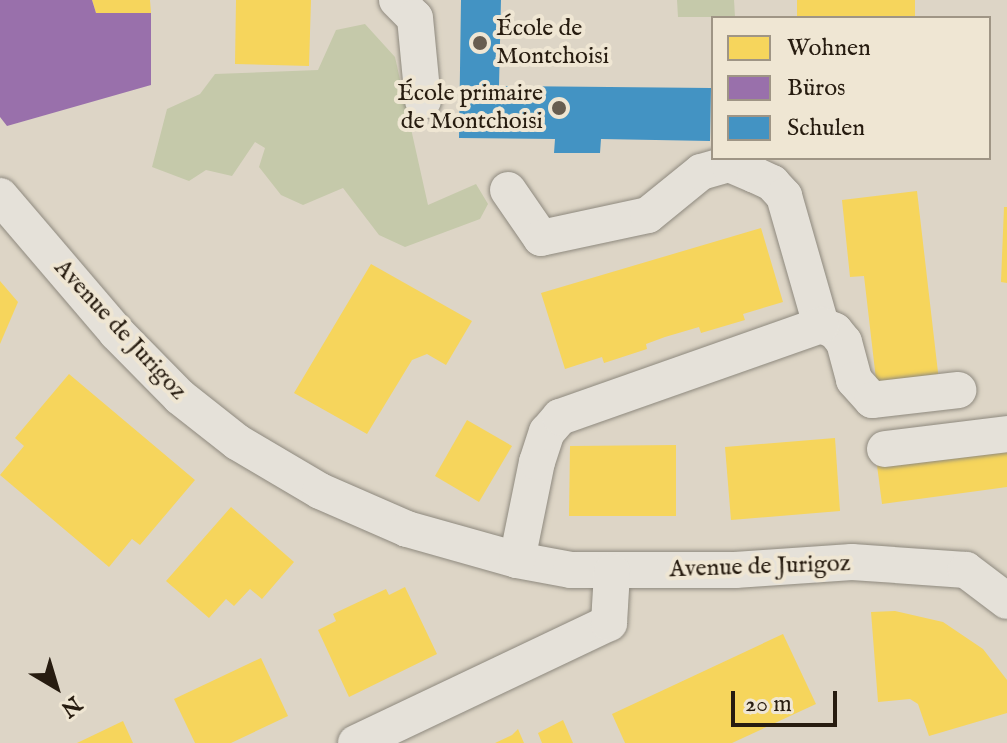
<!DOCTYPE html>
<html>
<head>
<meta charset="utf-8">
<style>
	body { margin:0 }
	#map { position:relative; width:1007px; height:743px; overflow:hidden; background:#ddd5c6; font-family:"IM FELL English",serif }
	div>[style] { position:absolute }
	.green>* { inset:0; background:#c5c9aa }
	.homes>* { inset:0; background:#f6d55c }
	.offices>* { inset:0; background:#9970ab }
	.schools>* { inset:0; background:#4393c3 }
	.roads { filter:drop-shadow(0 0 2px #8e897e) drop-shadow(0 0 2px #8e897e) }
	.minor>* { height:36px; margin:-18px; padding:0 18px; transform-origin:18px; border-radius:18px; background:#e5e1d9 }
	.dots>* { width:22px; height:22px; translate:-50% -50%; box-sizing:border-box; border:4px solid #efe6d3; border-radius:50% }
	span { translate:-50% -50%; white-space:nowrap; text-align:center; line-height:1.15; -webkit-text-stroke:8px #efe6d3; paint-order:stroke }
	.poi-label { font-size:24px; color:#271c10 }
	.left { translate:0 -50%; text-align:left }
	.right { translate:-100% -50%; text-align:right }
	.street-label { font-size:24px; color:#271c10 }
	.legend { position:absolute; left:711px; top:16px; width:280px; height:144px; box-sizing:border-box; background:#efe6d3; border:2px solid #9f9585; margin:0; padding:10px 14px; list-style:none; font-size:24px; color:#271c10 }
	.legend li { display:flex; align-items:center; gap:16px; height:40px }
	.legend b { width:40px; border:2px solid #9f9585 }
	.north { position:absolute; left:16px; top:647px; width:80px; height:80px; -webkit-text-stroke:6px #efe6d3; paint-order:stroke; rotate:142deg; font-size:22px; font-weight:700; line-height:32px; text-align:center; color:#271c10 }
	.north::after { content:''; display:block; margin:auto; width:28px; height:36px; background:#271c10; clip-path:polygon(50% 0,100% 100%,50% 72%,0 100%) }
	.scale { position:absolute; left:731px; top:691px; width:106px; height:36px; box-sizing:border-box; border:4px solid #271c10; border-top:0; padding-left:10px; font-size:24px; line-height:28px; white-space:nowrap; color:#271c10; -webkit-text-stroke:6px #efe6d3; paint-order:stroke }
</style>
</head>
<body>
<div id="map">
	<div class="green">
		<div style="clip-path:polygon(677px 0,734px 0,735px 17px,678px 17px)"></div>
		<div style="clip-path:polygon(365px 24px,395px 57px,428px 205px,476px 184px,488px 204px,480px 219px,405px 247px,379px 235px,343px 188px,303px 205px,281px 195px,259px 167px,265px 148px,255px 142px,232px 176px,206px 170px,189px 181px,152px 167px,167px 109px,200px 94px,215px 74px,318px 70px,336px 30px)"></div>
	</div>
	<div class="homes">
		<div style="clip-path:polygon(92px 0,150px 0,151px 13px,96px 13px)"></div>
		<div style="clip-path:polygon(236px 0,311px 0,309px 66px,235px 64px)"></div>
		<div style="clip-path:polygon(797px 0,915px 0,915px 18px,797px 18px)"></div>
		<div style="clip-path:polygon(917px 191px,939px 381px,877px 388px,864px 276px,850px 277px,842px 200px)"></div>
		<div style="clip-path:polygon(1004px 207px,1007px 207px,1007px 283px,1001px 282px)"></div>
		<div style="clip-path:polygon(761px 228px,783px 302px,743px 314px,745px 320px,701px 333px,699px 327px,665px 337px,646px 344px,647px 349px,604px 363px,602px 357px,565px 369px,541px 293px)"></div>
		<div style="clip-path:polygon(371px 264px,472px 321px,446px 365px,427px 354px,412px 360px,367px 434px,294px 393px)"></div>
		<div style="clip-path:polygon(0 281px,18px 302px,0 344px)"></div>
		<div style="clip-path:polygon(69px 374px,195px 480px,140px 545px,132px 539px,109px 567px,0 475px,24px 446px,15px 438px)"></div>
		<div style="clip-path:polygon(467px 420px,512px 446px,479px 502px,435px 476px)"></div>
		<div style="clip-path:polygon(835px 438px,840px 511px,731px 520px,725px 447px)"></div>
		<div style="clip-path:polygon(676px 445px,676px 516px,569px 516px,570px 446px)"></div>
		<div style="clip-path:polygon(1007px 447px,1007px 487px,882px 504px,877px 465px)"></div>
		<div style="clip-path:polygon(231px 507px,294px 562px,262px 599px,250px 589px,234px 606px,226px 599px,209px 618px,166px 581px)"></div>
		<div style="clip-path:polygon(405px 587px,437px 654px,349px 697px,318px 630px,336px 621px,333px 614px,386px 589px,389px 595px)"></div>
		<div style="clip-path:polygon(895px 611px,943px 622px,983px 649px,1007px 680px,1007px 713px,929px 736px,918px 704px,910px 699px,878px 702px,871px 612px)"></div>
		<div style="clip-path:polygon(783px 634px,816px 704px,732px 743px,625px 743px,612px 714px)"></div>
		<div style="clip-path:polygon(261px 658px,288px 716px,231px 743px,195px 743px,174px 699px)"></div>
		<div style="clip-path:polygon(563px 720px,573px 743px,542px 743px,538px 733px)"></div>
		<div style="clip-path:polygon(123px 721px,133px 743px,77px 743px)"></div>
		<div style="clip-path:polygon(518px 729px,524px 743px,495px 743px,512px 735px)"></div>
	</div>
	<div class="offices">
		<div style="clip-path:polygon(0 0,92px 0,96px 13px,151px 13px,151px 85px,7px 126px,0 117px)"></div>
	</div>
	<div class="schools">
		<div style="clip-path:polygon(461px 0,501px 0,499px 86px,711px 88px,710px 141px,601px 139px,600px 153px,554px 153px,555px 139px,459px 138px)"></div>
	</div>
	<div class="roads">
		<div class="minor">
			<div style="left:397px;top:0;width:25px;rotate:45deg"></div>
			<div style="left:415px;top:18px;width:83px;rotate:84.5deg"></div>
			<div style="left:508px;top:190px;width:58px;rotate:55.5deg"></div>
			<div style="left:541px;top:238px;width:109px;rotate:-12.1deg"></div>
			<div style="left:648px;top:215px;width:68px;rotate:-39.1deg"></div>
			<div style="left:701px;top:172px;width:29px;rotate:-16deg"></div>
			<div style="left:729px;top:164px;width:28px;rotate:23deg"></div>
			<div style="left:755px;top:175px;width:19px;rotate:25deg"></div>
			<div style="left:772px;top:183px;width:18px;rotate:47deg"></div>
			<div style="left:784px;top:196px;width:134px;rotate:74deg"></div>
			<div style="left:0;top:196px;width:179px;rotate:49.5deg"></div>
			<div style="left:116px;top:332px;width:91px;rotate:45.4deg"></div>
			<div style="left:180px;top:397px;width:73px;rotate:38.3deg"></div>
			<div style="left:237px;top:442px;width:96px;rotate:30.6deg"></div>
			<div style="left:320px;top:491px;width:95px;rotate:23.6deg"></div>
			<div style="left:407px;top:529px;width:114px;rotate:15.7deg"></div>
			<div style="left:517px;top:560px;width:55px;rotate:10.5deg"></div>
			<div style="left:571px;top:570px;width:164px"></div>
			<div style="left:735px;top:570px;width:117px;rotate:-3.9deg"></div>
			<div style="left:852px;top:562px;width:114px;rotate:4deg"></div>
			<div style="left:966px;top:570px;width:51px;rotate:37.1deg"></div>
			<div style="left:821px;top:325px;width:15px;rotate:23deg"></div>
			<div style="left:835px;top:331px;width:14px;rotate:51deg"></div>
			<div style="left:844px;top:342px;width:39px;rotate:75deg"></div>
			<div style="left:854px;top:380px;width:27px;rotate:48deg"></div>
			<div style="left:872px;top:400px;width:87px;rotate:-6.6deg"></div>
			<div style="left:885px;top:449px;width:123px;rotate:-7deg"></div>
			<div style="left:517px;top:560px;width:100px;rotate:-78.5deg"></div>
			<div style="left:537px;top:462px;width:32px;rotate:-72deg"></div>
			<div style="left:547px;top:432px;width:20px;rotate:-49deg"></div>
			<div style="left:560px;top:417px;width:277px;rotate:-19.4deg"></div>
			<div style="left:356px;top:743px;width:280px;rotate:-25.4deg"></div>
			<div style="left:609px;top:623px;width:51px;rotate:-86.6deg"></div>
		</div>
	</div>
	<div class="dots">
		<div style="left:480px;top:43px;background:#675d50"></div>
		<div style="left:559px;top:108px;background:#675d50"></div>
	</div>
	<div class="poi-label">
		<span class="left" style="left:496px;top:43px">École de<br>Montchoisi</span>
		<span class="right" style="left:543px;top:108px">École primaire<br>de Montchoisi</span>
	</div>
	<div class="street-label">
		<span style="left:120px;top:330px;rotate:47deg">Avenue de Jurigoz</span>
		<span style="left:760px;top:567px;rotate:-2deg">Avenue de Jurigoz</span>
	</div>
	<ul class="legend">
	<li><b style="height:22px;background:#f6d55c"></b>Wohnen</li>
	<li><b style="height:22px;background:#9970ab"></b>Büros</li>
	<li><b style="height:22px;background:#4393c3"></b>Schulen</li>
	</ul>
	<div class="north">N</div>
	<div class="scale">20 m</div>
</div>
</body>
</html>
